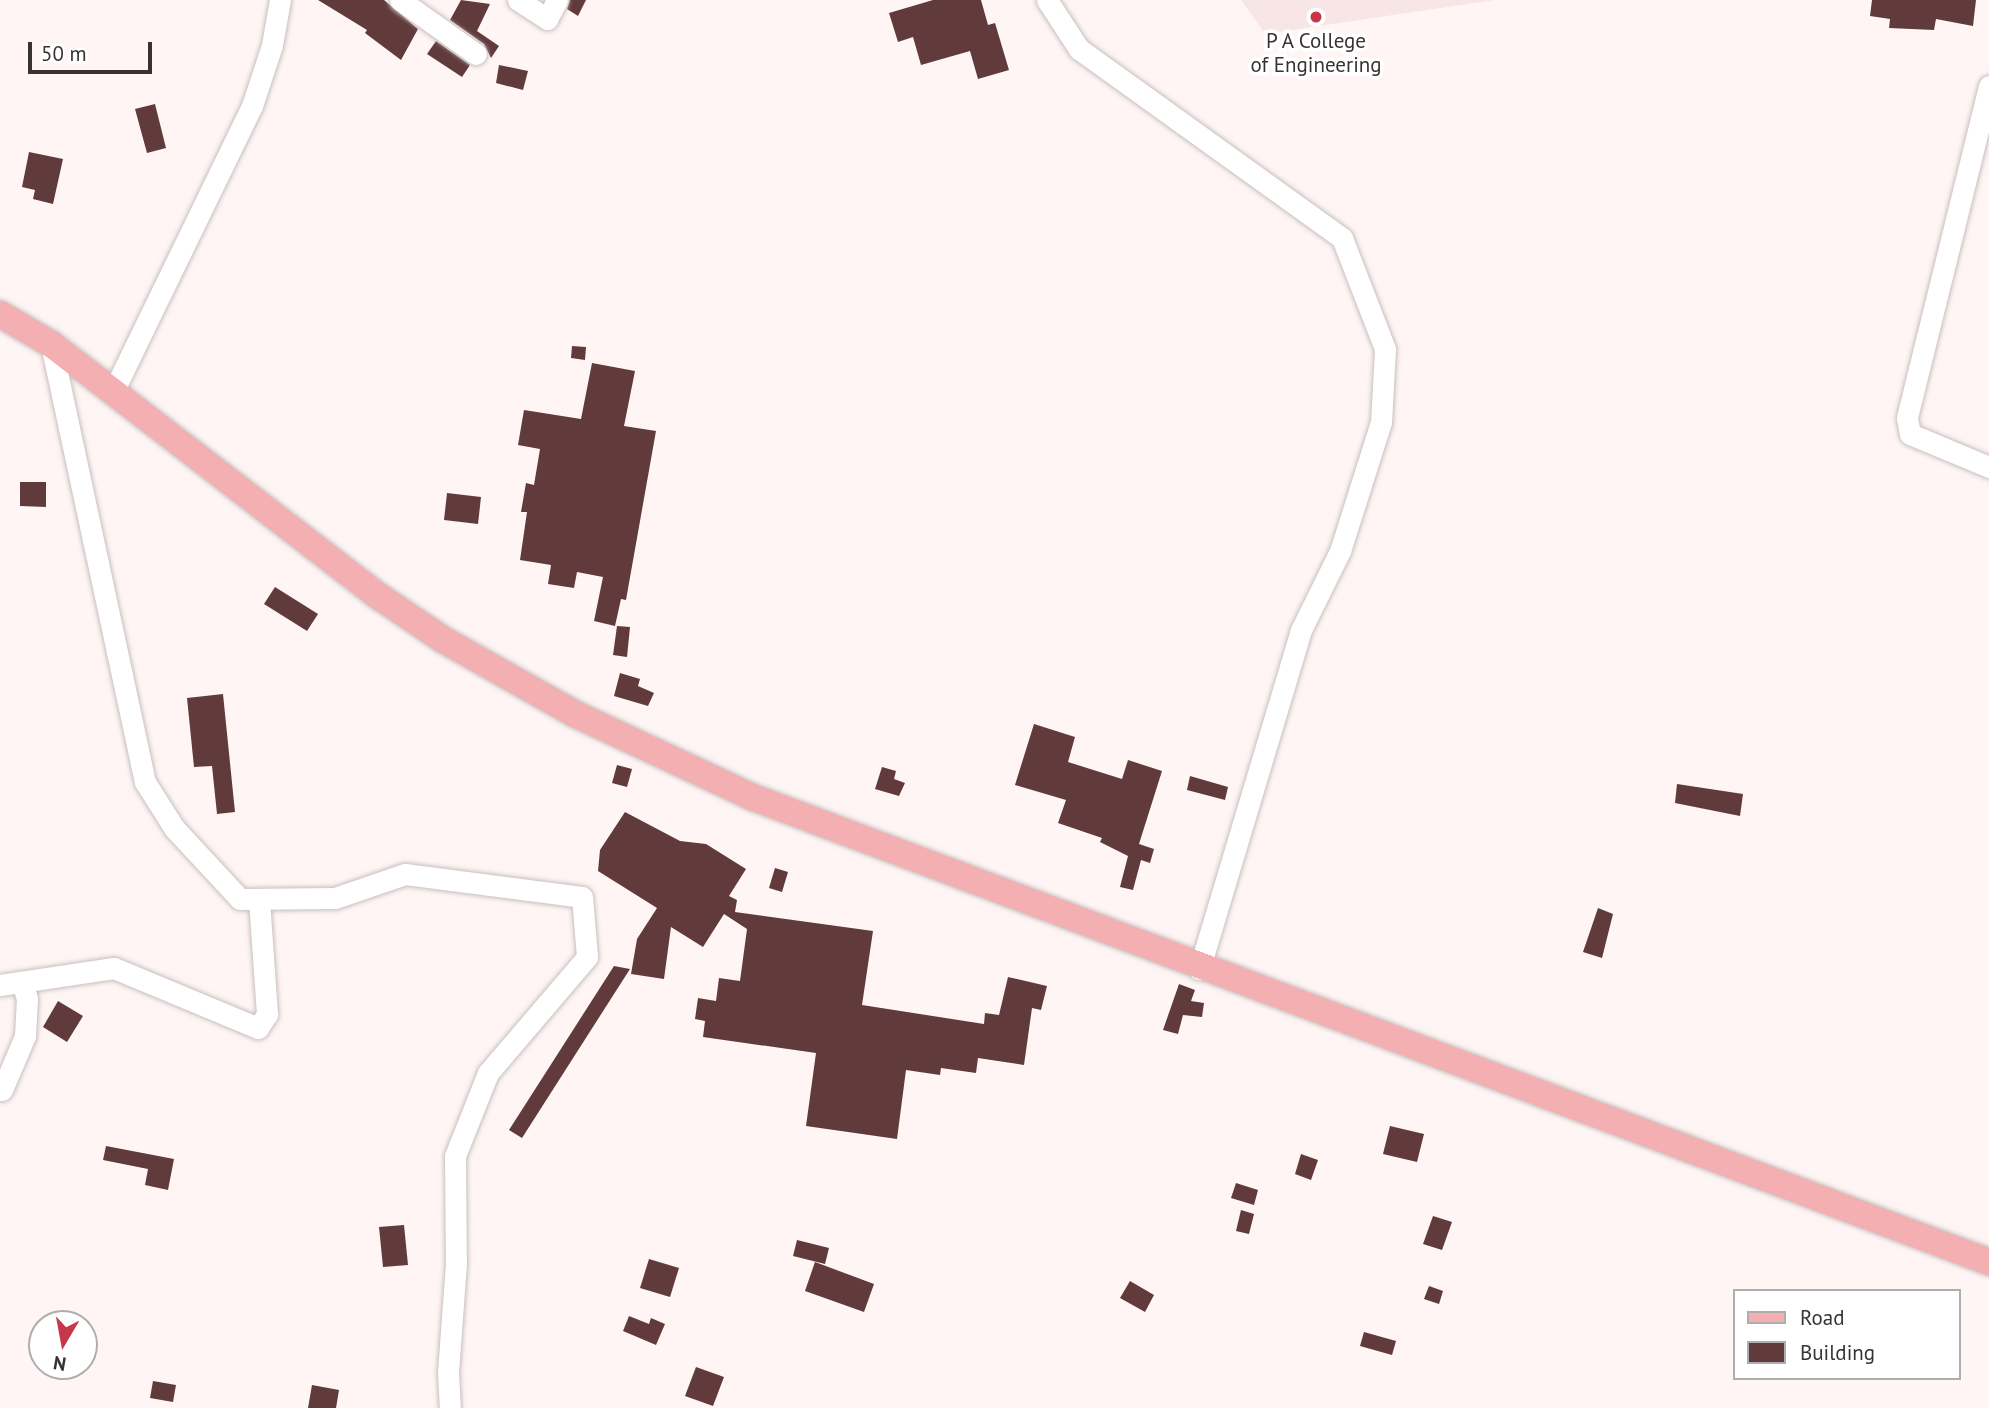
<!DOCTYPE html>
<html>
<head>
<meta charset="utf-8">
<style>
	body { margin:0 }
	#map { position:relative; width:1989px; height:1408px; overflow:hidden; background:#fff5f5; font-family:"PT Sans",sans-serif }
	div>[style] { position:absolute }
	.built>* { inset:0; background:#f8e6e6 }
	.building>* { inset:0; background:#613a3b }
	.roads { filter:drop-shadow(0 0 2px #c8bfbf) drop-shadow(0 0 2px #c8bfbf) }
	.minor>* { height:21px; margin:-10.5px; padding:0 10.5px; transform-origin:10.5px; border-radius:10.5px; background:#fff }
	.major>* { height:26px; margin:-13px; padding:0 13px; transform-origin:13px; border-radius:13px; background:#f3afb2 }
	.dots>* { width:19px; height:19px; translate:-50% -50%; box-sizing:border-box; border:4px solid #fff; border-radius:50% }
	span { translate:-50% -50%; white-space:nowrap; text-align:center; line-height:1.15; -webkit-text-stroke:7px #fff; paint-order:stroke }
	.poi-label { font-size:21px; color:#373333 }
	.legend { position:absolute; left:1733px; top:1289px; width:228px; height:91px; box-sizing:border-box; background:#fff; border:2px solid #afadad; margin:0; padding:9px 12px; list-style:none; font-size:21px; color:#373333 }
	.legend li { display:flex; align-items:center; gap:14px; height:35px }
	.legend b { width:35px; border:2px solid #afadad }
	.north { position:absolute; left:28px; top:1310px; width:70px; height:70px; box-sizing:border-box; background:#fff; border:2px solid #afadad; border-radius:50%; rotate:190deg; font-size:19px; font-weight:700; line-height:28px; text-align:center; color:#373333 }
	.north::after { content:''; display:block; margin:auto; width:24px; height:32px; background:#c7374a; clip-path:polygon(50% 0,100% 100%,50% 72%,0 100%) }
	.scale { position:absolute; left:28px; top:42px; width:124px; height:32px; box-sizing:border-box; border:4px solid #373333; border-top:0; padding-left:9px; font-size:21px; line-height:24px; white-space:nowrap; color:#373333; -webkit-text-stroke:5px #fff; paint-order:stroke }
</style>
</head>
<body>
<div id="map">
	<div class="built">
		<div style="clip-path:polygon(1241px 0,1495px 0,1265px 34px)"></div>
	</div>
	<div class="building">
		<div style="clip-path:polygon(318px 0,384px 0,418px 29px,401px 60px,365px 33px,367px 30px)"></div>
		<div style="clip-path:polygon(461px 0,490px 4px,477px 31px,499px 46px,491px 58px,484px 44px,450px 20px)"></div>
		<div style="clip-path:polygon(570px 0,586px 0,578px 16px,567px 9px)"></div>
		<div style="clip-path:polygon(933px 0,981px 0,988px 25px,995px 23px,1009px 70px,978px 79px,970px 51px,921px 65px,913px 37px,898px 42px,889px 13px)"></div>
		<div style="clip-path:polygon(1872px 0,1976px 0,1973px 26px,1936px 19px,1934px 30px,1889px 28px,1890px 19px,1870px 16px)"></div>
		<div style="clip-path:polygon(436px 41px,470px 65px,462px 77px,427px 54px)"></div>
		<div style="clip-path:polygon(499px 65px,528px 71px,523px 90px,496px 83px)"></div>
		<div style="clip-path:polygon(155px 104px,166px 148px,147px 153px,135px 109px)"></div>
		<div style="clip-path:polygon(29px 152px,63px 159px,53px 204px,33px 199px,35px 190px,22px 187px)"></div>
		<div style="clip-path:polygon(572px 346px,586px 347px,585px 360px,571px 358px)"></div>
		<div style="clip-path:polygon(592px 363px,635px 371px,624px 426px,656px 431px,626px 600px,621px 599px,615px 626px,594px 621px,603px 577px,577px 572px,574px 588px,548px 584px,551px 565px,520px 560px,527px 512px,521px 512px,526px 483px,534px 485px,540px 449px,518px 445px,524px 410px,581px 419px)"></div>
		<div style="clip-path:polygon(20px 482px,46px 482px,46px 507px,20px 506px)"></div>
		<div style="clip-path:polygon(447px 493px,481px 497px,478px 524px,444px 520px)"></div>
		<div style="clip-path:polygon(275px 587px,318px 614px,307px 631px,264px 604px)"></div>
		<div style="clip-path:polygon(617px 626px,630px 627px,627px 657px,613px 655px)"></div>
		<div style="clip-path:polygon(620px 673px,640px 679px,638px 686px,654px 693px,648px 706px,614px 696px)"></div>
		<div style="clip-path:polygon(223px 694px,235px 812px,217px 814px,212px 766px,194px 767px,187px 698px)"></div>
		<div style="clip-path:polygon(1034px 724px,1075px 737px,1068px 762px,1122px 779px,1128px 760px,1162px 771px,1139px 844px,1154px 849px,1150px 863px,1141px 860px,1133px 890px,1120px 887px,1128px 856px,1100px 842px,1102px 838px,1058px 823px,1066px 800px,1015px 785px)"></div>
		<div style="clip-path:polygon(617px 765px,632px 769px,627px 787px,612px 783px)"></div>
		<div style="clip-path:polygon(882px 767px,896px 771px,894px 779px,905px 783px,899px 796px,875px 789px)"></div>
		<div style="clip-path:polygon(1190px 776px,1228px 787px,1225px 800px,1187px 790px)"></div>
		<div style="clip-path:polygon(1677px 784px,1743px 794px,1740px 816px,1675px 803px)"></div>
		<div style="clip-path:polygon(625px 812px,680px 841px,706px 844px,746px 869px,729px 896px,737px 900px,735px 912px,873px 931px,862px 1005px,984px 1024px,985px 1013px,999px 1015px,1008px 977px,1047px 986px,1041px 1010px,1032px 1008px,1024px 1065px,978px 1058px,976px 1073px,941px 1068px,940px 1075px,906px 1070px,897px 1139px,806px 1126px,816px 1053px,703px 1037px,705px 1021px,695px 1019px,698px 998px,716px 1001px,719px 978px,740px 981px,747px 929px,724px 914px,703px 947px,671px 927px,664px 979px,631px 974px,637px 939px,657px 908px,598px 871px,600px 850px)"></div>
		<div style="clip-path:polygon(775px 868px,788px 872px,782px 892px,769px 888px)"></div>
		<div style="clip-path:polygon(1598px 908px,1613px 914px,1602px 958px,1583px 952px)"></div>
		<div style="clip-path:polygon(614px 966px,630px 969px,522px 1138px,509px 1130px)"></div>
		<div style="clip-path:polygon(1179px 984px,1195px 990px,1191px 1001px,1204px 1003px,1202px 1017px,1183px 1015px,1178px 1034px,1163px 1030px)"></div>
		<div style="clip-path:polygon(58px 1001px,83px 1016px,67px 1042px,43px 1027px)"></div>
		<div style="clip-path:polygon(1390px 1126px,1424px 1134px,1417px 1162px,1383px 1154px)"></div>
		<div style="clip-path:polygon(106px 1146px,174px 1159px,168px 1190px,145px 1185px,148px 1169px,103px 1160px)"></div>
		<div style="clip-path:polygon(1301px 1154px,1318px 1160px,1311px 1180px,1295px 1174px)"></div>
		<div style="clip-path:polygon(1236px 1183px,1258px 1190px,1254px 1205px,1231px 1198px)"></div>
		<div style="clip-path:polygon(1241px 1210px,1254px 1214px,1249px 1234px,1236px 1231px)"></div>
		<div style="clip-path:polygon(1433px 1216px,1452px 1222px,1442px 1250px,1423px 1244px)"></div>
		<div style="clip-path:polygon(404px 1225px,408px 1265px,383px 1267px,379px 1227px)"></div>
		<div style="clip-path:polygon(797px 1240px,829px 1248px,825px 1264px,793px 1256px)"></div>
		<div style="clip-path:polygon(649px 1259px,679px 1268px,670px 1297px,640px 1288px)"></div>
		<div style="clip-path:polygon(815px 1262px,874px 1284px,864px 1312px,805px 1291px)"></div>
		<div style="clip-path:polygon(1130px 1281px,1154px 1295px,1145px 1312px,1120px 1298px)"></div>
		<div style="clip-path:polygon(1429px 1286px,1443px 1291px,1439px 1304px,1424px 1299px)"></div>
		<div style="clip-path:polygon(629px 1316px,649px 1324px,651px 1318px,665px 1324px,656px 1345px,623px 1331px)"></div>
		<div style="clip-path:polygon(1364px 1332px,1396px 1341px,1392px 1355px,1360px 1346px)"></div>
		<div style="clip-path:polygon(696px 1367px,724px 1377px,713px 1406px,685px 1396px)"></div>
		<div style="clip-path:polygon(153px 1381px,176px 1385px,173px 1402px,150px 1398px)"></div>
		<div style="clip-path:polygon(312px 1385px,339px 1390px,336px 1408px,308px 1408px)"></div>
	</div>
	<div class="roads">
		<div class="minor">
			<div style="left:400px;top:0;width:93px;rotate:35.4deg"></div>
			<div style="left:518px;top:0;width:35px;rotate:33deg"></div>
			<div style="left:547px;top:19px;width:21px;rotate:-62deg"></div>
			<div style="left:1047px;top:0;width:59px;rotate:56.9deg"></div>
			<div style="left:1079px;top:49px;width:324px;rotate:35.7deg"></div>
			<div style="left:1342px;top:238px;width:119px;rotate:68.8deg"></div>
			<div style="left:1385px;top:349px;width:73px;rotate:93.1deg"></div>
			<div style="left:1381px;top:422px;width:135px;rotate:107.6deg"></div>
			<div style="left:1340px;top:551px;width:88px;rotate:116.3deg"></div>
			<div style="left:1301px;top:630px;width:354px;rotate:106.7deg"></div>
			<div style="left:1989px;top:86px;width:342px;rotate:103.9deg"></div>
			<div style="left:1907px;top:418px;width:16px;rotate:79deg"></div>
			<div style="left:1910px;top:434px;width:86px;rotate:22.7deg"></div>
			<div style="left:51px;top:344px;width:448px;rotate:77.9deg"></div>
			<div style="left:145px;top:782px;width:54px;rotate:57.8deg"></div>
			<div style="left:174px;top:828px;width:97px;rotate:47.1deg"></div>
			<div style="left:240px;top:899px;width:95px;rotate:-0.6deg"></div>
			<div style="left:335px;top:898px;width:74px;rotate:-18.9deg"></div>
			<div style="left:405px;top:874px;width:178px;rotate:7.4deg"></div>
			<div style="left:582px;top:897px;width:60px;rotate:85.2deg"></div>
			<div style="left:587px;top:957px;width:153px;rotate:130.5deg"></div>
			<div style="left:488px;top:1073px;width:89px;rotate:111.7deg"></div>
			<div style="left:455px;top:1156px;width:107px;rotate:89.5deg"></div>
			<div style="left:456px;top:1263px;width:109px;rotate:94.2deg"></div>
			<div style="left:448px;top:1372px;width:36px;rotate:87deg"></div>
			<div style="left:113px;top:392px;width:318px;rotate:-64.1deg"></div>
			<div style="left:252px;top:106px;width:64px;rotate:-71.8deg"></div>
			<div style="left:272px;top:45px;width:46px;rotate:-79.9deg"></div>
			<div style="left:0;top:985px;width:115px;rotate:-8.5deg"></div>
			<div style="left:114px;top:968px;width:156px;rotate:22.6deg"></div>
			<div style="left:258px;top:1028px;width:17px;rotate:-57deg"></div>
			<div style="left:267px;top:1014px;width:115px;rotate:-94deg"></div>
			<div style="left:2px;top:1090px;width:59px;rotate:-66.9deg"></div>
			<div style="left:25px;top:1036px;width:37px;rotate:-87deg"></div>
			<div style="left:27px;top:999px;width:18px;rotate:-106deg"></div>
		</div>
		<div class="major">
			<div style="left:0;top:314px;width:59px;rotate:30.5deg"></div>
			<div style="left:51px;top:344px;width:415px;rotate:37.6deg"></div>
			<div style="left:380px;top:597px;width:75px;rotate:34.1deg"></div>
			<div style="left:442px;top:639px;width:153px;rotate:29.4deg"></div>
			<div style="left:575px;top:714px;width:195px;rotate:25.1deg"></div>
			<div style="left:752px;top:797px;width:1322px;rotate:20.6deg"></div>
		</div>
	</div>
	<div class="dots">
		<div style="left:1316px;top:17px;background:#c7374a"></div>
	</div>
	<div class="poi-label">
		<span style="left:1316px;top:53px">P A College<br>of Engineering</span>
	</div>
	<ul class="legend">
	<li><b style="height:9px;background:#f3afb2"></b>Road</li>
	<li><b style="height:19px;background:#613a3b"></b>Building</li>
	</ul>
	<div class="north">N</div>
	<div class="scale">50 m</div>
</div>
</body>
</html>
